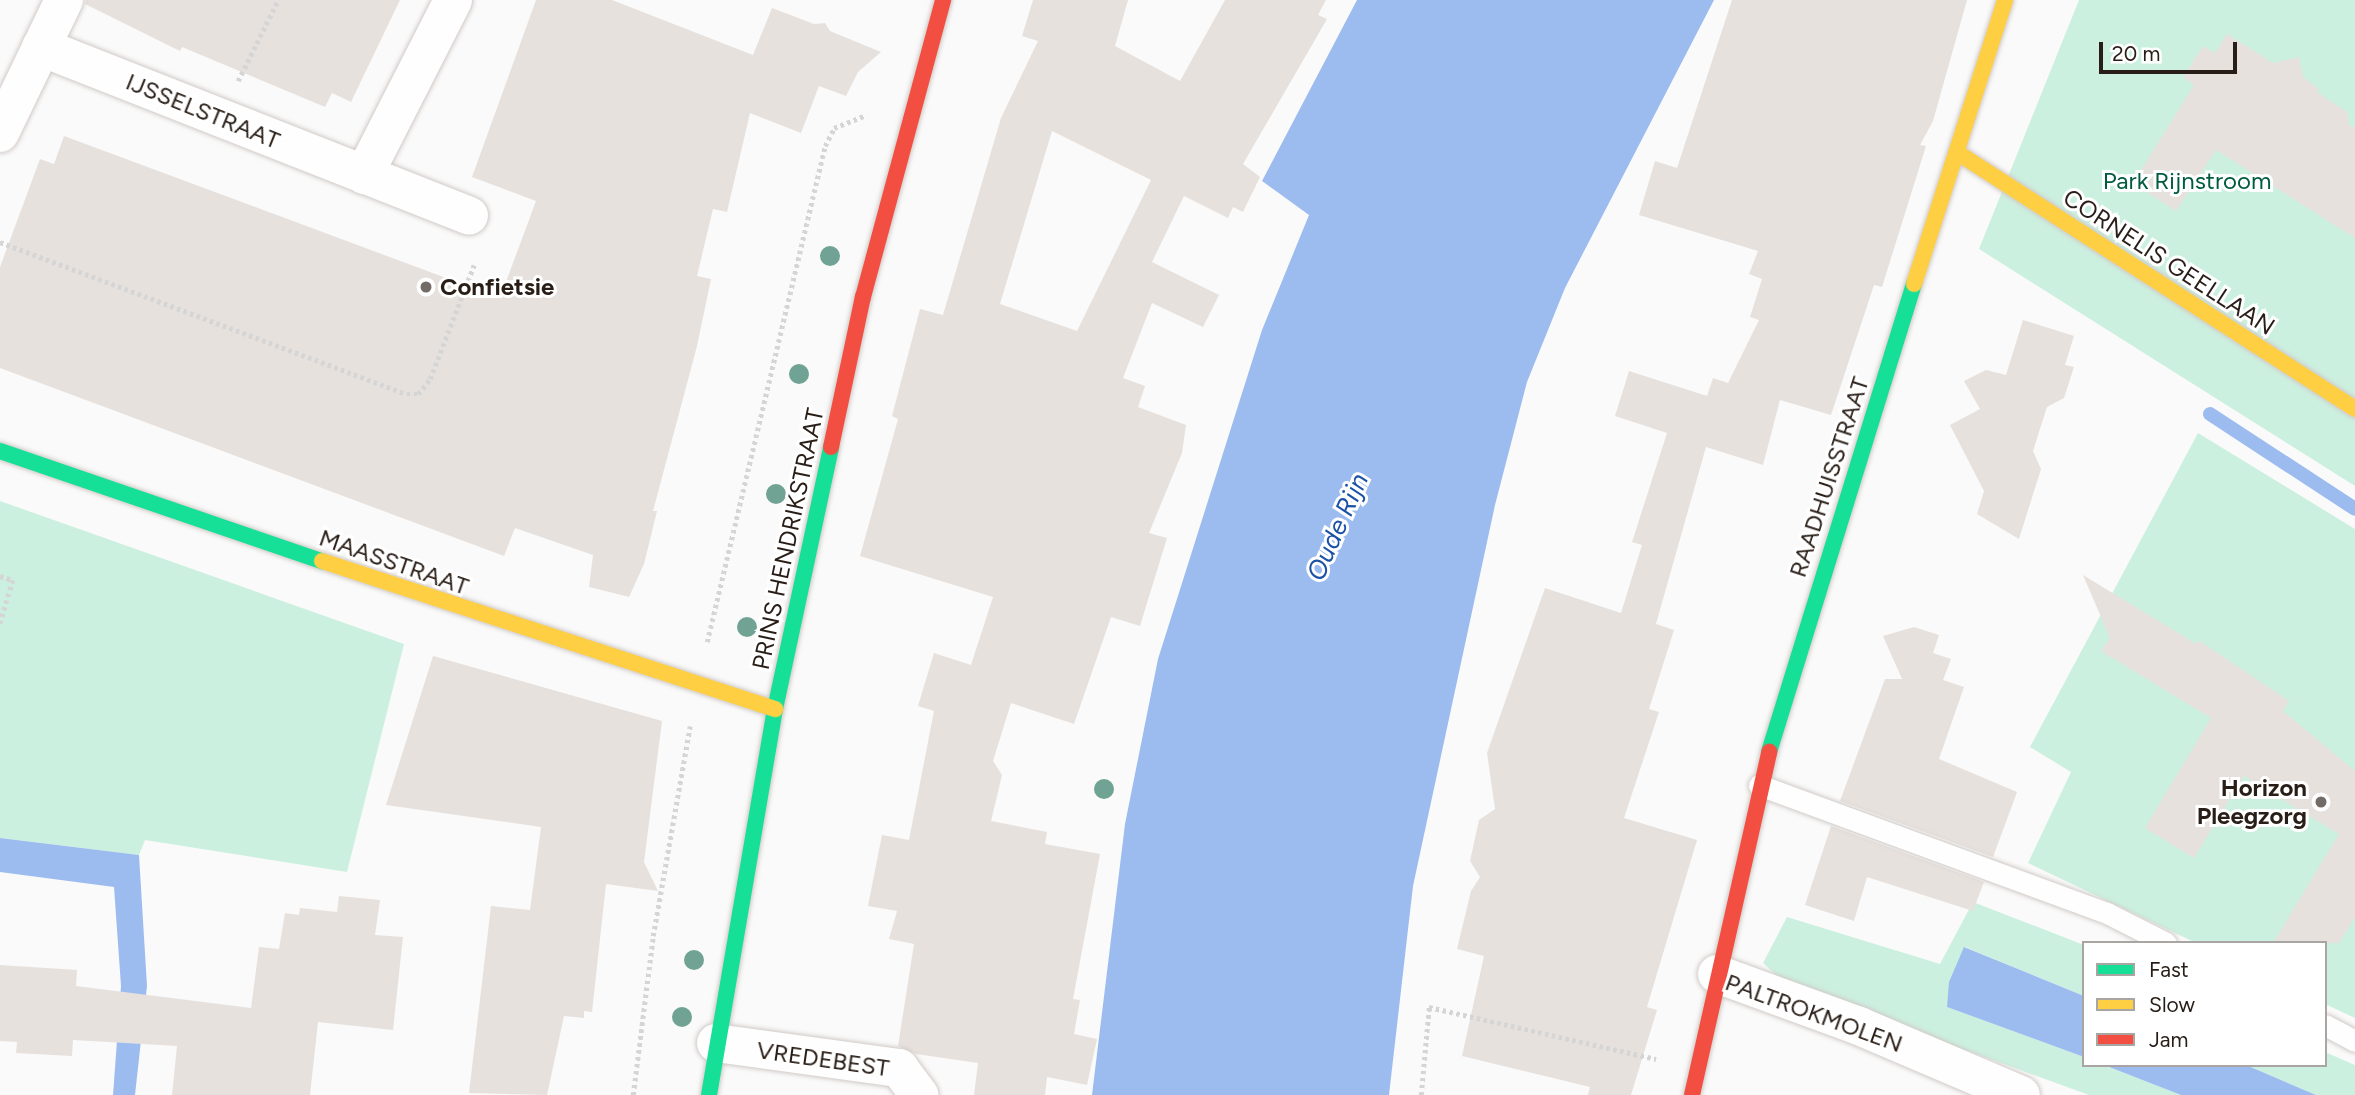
<!DOCTYPE html>
<html>
<head>
<meta charset="utf-8">
<style>
	body { margin:0 }
	#map { position:relative; width:2355px; height:1095px; overflow:hidden; background:#fafafa; font-family:Figtree,sans-serif }
	div>[style] { position:absolute }
	.green>* { inset:0; background:#ccf0e0 }
	.water>* { inset:0; background:#9cbcef }
	.stream>* { height:14px; margin:-7px; padding:0 7px; transform-origin:7px; border-radius:7px; background:#9cbcef }
	.building>* { inset:0; background:#e7e1dd }
	.path>* { height:4.5px; margin-top:-2.25px; transform-origin:0; background:repeating-linear-gradient(90deg,#d6d5d5 0 3.5px,transparent 0 7px) }
	.roads { filter:drop-shadow(0 0 2px #d0cac7) drop-shadow(0 0 2px #d0cac7) }
	.lane>* { height:21px; margin:-10.5px; padding:0 10.5px; transform-origin:10.5px; border-radius:10.5px; background:#fefefe }
	.street>* { height:38px; margin:-19px; padding:0 19px; transform-origin:19px; border-radius:19px; background:#fefefe }
	.fast>* { height:16px; margin:-8px; padding:0 8px; transform-origin:8px; border-radius:8px; background:#16e098 }
	.slow>* { height:16px; margin:-8px; padding:0 8px; transform-origin:8px; border-radius:8px; background:#ffcf43 }
	.jam>* { height:16px; margin:-8px; padding:0 8px; transform-origin:8px; border-radius:8px; background:#f24e42 }
	.trees>* { width:20px; height:20px; margin:-10px; border-radius:50%; background:#70a393 }
	.dots>* { width:19px; height:19px; translate:-50% -50%; box-sizing:border-box; border:4px solid #fff; border-radius:50% }
	span { translate:-50% -50%; white-space:nowrap; text-align:center; line-height:1.15; -webkit-text-stroke:6px #fff; paint-order:stroke }
	.street-label { font-size:24px; color:#291e17 }
	.park-label { font-size:24px; color:#005b3f }
	.poi-label { font-size:24px; color:#291e17; font-weight:700 }
	.left { translate:0 -50%; text-align:left }
	.right { translate:-100% -50%; text-align:right }
	.water-label { font-size:26px; color:#1b51a7; font-style:italic }
	.legend { position:absolute; left:2082px; top:941px; width:245px; height:126px; box-sizing:border-box; background:#fff; border:2px solid #a9a5a2; margin:0; padding:9px 12px; list-style:none; font-size:21px; color:#291e17 }
	.legend li { display:flex; align-items:center; gap:14px; height:35px }
	.legend b { width:35px; border:2px solid #a9a5a2 }
	.scale { position:absolute; left:2099px; top:42px; width:138px; height:32px; box-sizing:border-box; border:4px solid #291e17; border-top:0; padding-left:9px; font-size:21px; line-height:24px; white-space:nowrap; color:#291e17; -webkit-text-stroke:5px #fff; paint-order:stroke }
</style>
</head>
<body>
<div id="map">
	<div class="green">
		<div style="clip-path:polygon(2079px 0,2355px 0,2355px 486px,1979px 249px)"></div>
		<div style="clip-path:polygon(2198px 433px,2355px 529px,2355px 1018px,2325px 1004px,2325px 943px,2196px 943px,2028px 863px,2071px 772px,2030px 747px)"></div>
		<div style="clip-path:polygon(0 501px,404px 644px,347px 872px,145px 840px,139px 855px,0 838px)"></div>
		<div style="clip-path:polygon(1973px 902px,2084px 945px,2084px 996px,1965px 947px,1947px 1007px,2084px 1057px,2084px 1065px,2104px 1065px,2181px 1095px,2089px 1095px,1787px 985px,1763px 963px,1787px 917px,1940px 964px)"></div>
		<div style="clip-path:polygon(2325px 1052px,2355px 1065px,2355px 1095px,2316px 1095px,2246px 1065px,2325px 1065px)"></div>
	</div>
	<div class="water">
		<div style="clip-path:polygon(1357px 0,1714px 0,1565px 288px,1527px 382px,1495px 505px,1413px 886px,1389px 1095px,1092px 1095px,1125px 824px,1158px 659px,1262px 330px,1309px 215px,1262px 181px)"></div>
		<div style="clip-path:polygon(0 838px,139px 855px,147px 986px,135px 1095px,113px 1095px,121px 986px,114px 887px,0 872px)"></div>
		<div style="clip-path:polygon(1964px 947px,2084px 996px,2084px 1057px,1947px 1007px,1949px 982px)"></div>
		<div style="clip-path:polygon(2104px 1065px,2246px 1065px,2316px 1095px,2181px 1095px)"></div>
	</div>
	<div class="stream">
		<div style="left:2210px;top:414px;width:173px;rotate:33.2deg"></div>
	</div>
	<div class="building">
		<div style="clip-path:polygon(86px 0,400px 0,351px 102px,332px 93px,325px 107px,182px 47px,180px 51px,85px 4px)"></div>
		<div style="clip-path:polygon(536px 0,612px 0,753px 55px,772px 8px,814px 24px,825px 23px,830px 31px,881px 52px,858px 72px,846px 96px,819px 86px,801px 133px,750px 113px,727px 212px,713px 209px,697px 276px,711px 279px,697px 346px,653px 511px,657px 511px,644px 564px,629px 597px,589px 587px,593px 555px,515px 528px,504px 556px,0 368px,0 267px,40px 159px,54px 164px,64px 136px,500px 298px,536px 201px,472px 177px)"></div>
		<div style="clip-path:polygon(evenodd,1033px 0,1128px 0,1115px 46px,1180px 81px,1225px 0,1326px 0,1318px 15px,1327px 19px,1243px 164px,1260px 177px,1243px 212px,1233px 207px,1228px 218px,1184px 196px,1152px 262px,1219px 295px,1203px 327px,1152px 303px,1123px 378px,1145px 386px,1138px 407px,1186px 425px,1182px 453px,1149px 533px,1167px 538px,1140px 626px,1111px 617px,1074px 724px,1011px 703px,993px 761px,1002px 775px,991px 821px,1047px 832px,1045px 844px,1100px 854px,1073px 999px,1080px 1000px,1074px 1034px,1097px 1039px,1087px 1085px,1047px 1077px,1045px 1095px,974px 1095px,978px 1063px,916px 1054px,898px 1046px,914px 944px,889px 939px,897px 911px,868px 906px,882px 835px,909px 840px,934px 711px,918px 706px,934px 653px,971px 665px,993px 597px,860px 556px,898px 419px,892px 416px,920px 309px,943px 315px,1001px 118px,1038px 41px,1022px 36px,1033px 0,1052px 131px,1151px 180px,1077px 331px,1000px 304px,1052px 131px)"></div>
		<div style="clip-path:polygon(1732px 0,1967px 0,1933px 121px,1920px 145px,1926px 146px,1882px 287px,1874px 285px,1831px 415px,1780px 400px,1763px 465px,1706px 447px,1656px 624px,1674px 630px,1649px 709px,1659px 712px,1624px 818px,1697px 840px,1647px 1007px,1657px 1010px,1631px 1095px,1588px 1095px,1590px 1087px,1462px 1056px,1484px 956px,1457px 949px,1471px 891px,1480px 877px,1470px 861px,1479px 820px,1495px 809px,1487px 753px,1545px 588px,1621px 613px,1642px 545px,1632px 542px,1667px 433px,1615px 416px,1629px 371px,1707px 396px,1713px 378px,1728px 383px,1759px 320px,1750px 317px,1762px 279px,1749px 274px,1758px 251px,1639px 215px,1655px 161px,1677px 168px)"></div>
		<div style="clip-path:polygon(2227px 34px,2273px 63px,2299px 57px,2303px 77px,2319px 89px,2317px 92px,2347px 112px,2349px 125px,2355px 128px,2355px 238px,2216px 150px,2176px 211px,2133px 183px,2194px 85px,2183px 77px,2203px 46px,2215px 53px)"></div>
		<div style="clip-path:polygon(2023px 320px,2074px 336px,2065px 365px,2074px 367px,2064px 398px,2047px 407px,2039px 432px,2033px 451px,2041px 469px,2019px 539px,1977px 514px,1984px 491px,1950px 425px,1980px 409px,1964px 381px,1986px 370px,2006px 375px)"></div>
		<div style="clip-path:polygon(2083px 575px,2196px 644px,2198px 640px,2289px 701px,2283px 711px,2355px 771px,2355px 917px,2339px 943px,2273px 943px,2339px 834px,2244px 776px,2194px 858px,2145px 828px,2211px 718px,2101px 651px,2110px 638px)"></div>
		<div style="clip-path:polygon(1914px 627px,1939px 635px,1933px 653px,1951px 659px,1943px 680px,1964px 687px,1939px 759px,2017px 792px,1993px 857px,1840px 801px,1885px 679px,1902px 679px,1883px 636px)"></div>
		<div style="clip-path:polygon(433px 656px,662px 721px,644px 862px,658px 891px,606px 884px,592px 1012px,584px 1011px,584px 1018px,564px 1016px,547px 1095px,469px 1093px,491px 906px,530px 910px,541px 827px,386px 805px)"></div>
		<div style="clip-path:polygon(1831px 826px,1984px 882px,1973px 911px,1867px 877px,1854px 921px,1805px 905px)"></div>
		<div style="clip-path:polygon(339px 896px,380px 900px,375px 935px,403px 937px,393px 1030px,318px 1022px,310px 1095px,172px 1095px,177px 1046px,73px 1040px,72px 1056px,16px 1053px,17px 1042px,0 1041px,0 965px,77px 970px,76px 986px,251px 1008px,259px 947px,279px 949px,285px 913px,299px 915px,300px 908px,337px 912px)"></div>
	</div>
	<div class="path">
		<div style="left:238px;top:81px;width:90px;rotate:-63.7deg"></div>
		<div style="left:0;top:242px;width:434px;rotate:20.5deg"></div>
		<div style="left:407px;top:394px;width:11px"></div>
		<div style="left:418px;top:394px;width:19px;rotate:-51deg"></div>
		<div style="left:430px;top:379px;width:122px;rotate:-68.9deg"></div>
		<div style="left:0;top:576px;width:14px;rotate:17deg"></div>
		<div style="left:13px;top:580px;width:46px;rotate:106.5deg"></div>
		<div style="left:707px;top:642px;width:510px;rotate:-76.62deg"></div>
		<div style="left:825px;top:146px;width:20px;rotate:-63deg"></div>
		<div style="left:834px;top:128px;width:35px;rotate:-22deg"></div>
		<div style="left:633px;top:1095px;width:160px;rotate:-82.8deg"></div>
		<div style="left:653px;top:936px;width:213px;rotate:-80deg"></div>
		<div style="left:1421px;top:1095px;width:88px;rotate:-84.8deg"></div>
		<div style="left:1429px;top:1007px;width:233px;rotate:12.9deg"></div>
	</div>
	<div class="roads">
		<div class="lane">
			<div style="left:1759px;top:785px;width:371px;rotate:20.2deg"></div>
			<div style="left:2107px;top:913px;width:66px;rotate:27deg"></div>
			<div style="left:2325px;top:1025px;width:34px;rotate:28deg"></div>
		</div>
		<div class="street">
			<div style="left:41px;top:47px;width:460px;rotate:21.5deg"></div>
			<div style="left:0;top:133px;width:148px;rotate:-64.3deg"></div>
			<div style="left:364px;top:175px;width:196px;rotate:-63deg"></div>
			<div style="left:1717px;top:974px;width:151px;rotate:20.1deg"></div>
			<div style="left:1859px;top:1026px;width:176px;rotate:23.1deg"></div>
			<div style="left:716px;top:1043px;width:185px;rotate:7.8deg"></div>
			<div style="left:899px;top:1068px;width:34px;rotate:53deg"></div>
		</div>
		<div class="fast">
			<div style="left:0;top:451px;width:340px;rotate:18.9deg"></div>
			<div style="left:1769px;top:752px;width:490px;rotate:-72.8deg"></div>
			<div style="left:709px;top:1095px;width:392px;rotate:-80.3deg"></div>
			<div style="left:775px;top:709px;width:268px;rotate:-77.9deg"></div>
		</div>
		<div class="slow">
			<div style="left:1958px;top:153px;width:472px;rotate:32.8deg"></div>
			<div style="left:1914px;top:284px;width:298px;rotate:-72.2deg"></div>
			<div style="left:322px;top:561px;width:477px;rotate:18.1deg"></div>
		</div>
		<div class="jam">
			<div style="left:831px;top:447px;width:153px;rotate:-78deg"></div>
			<div style="left:863px;top:297px;width:308px;rotate:-74.9deg"></div>
			<div style="left:1692px;top:1095px;width:352px;rotate:-77.3deg"></div>
		</div>
	</div>
	<div class="trees">
		<div style="left:830px;top:256px"></div>
		<div style="left:799px;top:374px"></div>
		<div style="left:776px;top:494px"></div>
		<div style="left:747px;top:627px"></div>
		<div style="left:1104px;top:789px"></div>
		<div style="left:694px;top:960px"></div>
		<div style="left:682px;top:1017px"></div>
	</div>
	<div class="dots">
		<div style="left:426px;top:287px;background:#726b66"></div>
		<div style="left:2321px;top:802px;background:#726b66"></div>
	</div>
	<div class="street-label">
		<span style="left:203px;top:111px;rotate:22deg">IJSSELSTRAAT</span>
		<span style="left:2169px;top:262px;rotate:33deg">CORNELIS GEELLAAN</span>
		<span style="left:1829px;top:477px;rotate:-72deg">RAADHUISSTRAAT</span>
		<span style="left:788px;top:539px;rotate:-78deg">PRINS HENDRIKSTRAAT</span>
		<span style="left:394px;top:562px;rotate:19deg">MAASSTRAAT</span>
		<span style="left:1814px;top:1013px;rotate:20deg">PALTROKMOLEN</span>
		<span style="left:823px;top:1059px;rotate:8deg">VREDEBEST</span>
	</div>
	<div class="park-label">
		<span style="left:2187px;top:181px">Park Rijnstroom</span>
	</div>
	<div class="poi-label">
		<span class="left" style="left:440px;top:287px">Confietsie</span>
		<span class="right" style="left:2307px;top:802px">Horizon<br>Pleegzorg</span>
	</div>
	<div class="water-label">
		<span style="left:1338px;top:527px;rotate:-66deg">Oude Rijn</span>
	</div>
	<ul class="legend">
	<li><b style="height:9px;background:#16e098"></b>Fast</li>
	<li><b style="height:9px;background:#ffcf43"></b>Slow</li>
	<li><b style="height:9px;background:#f24e42"></b>Jam</li>
	</ul>
	<div class="scale">20 m</div>
</div>
</body>
</html>
